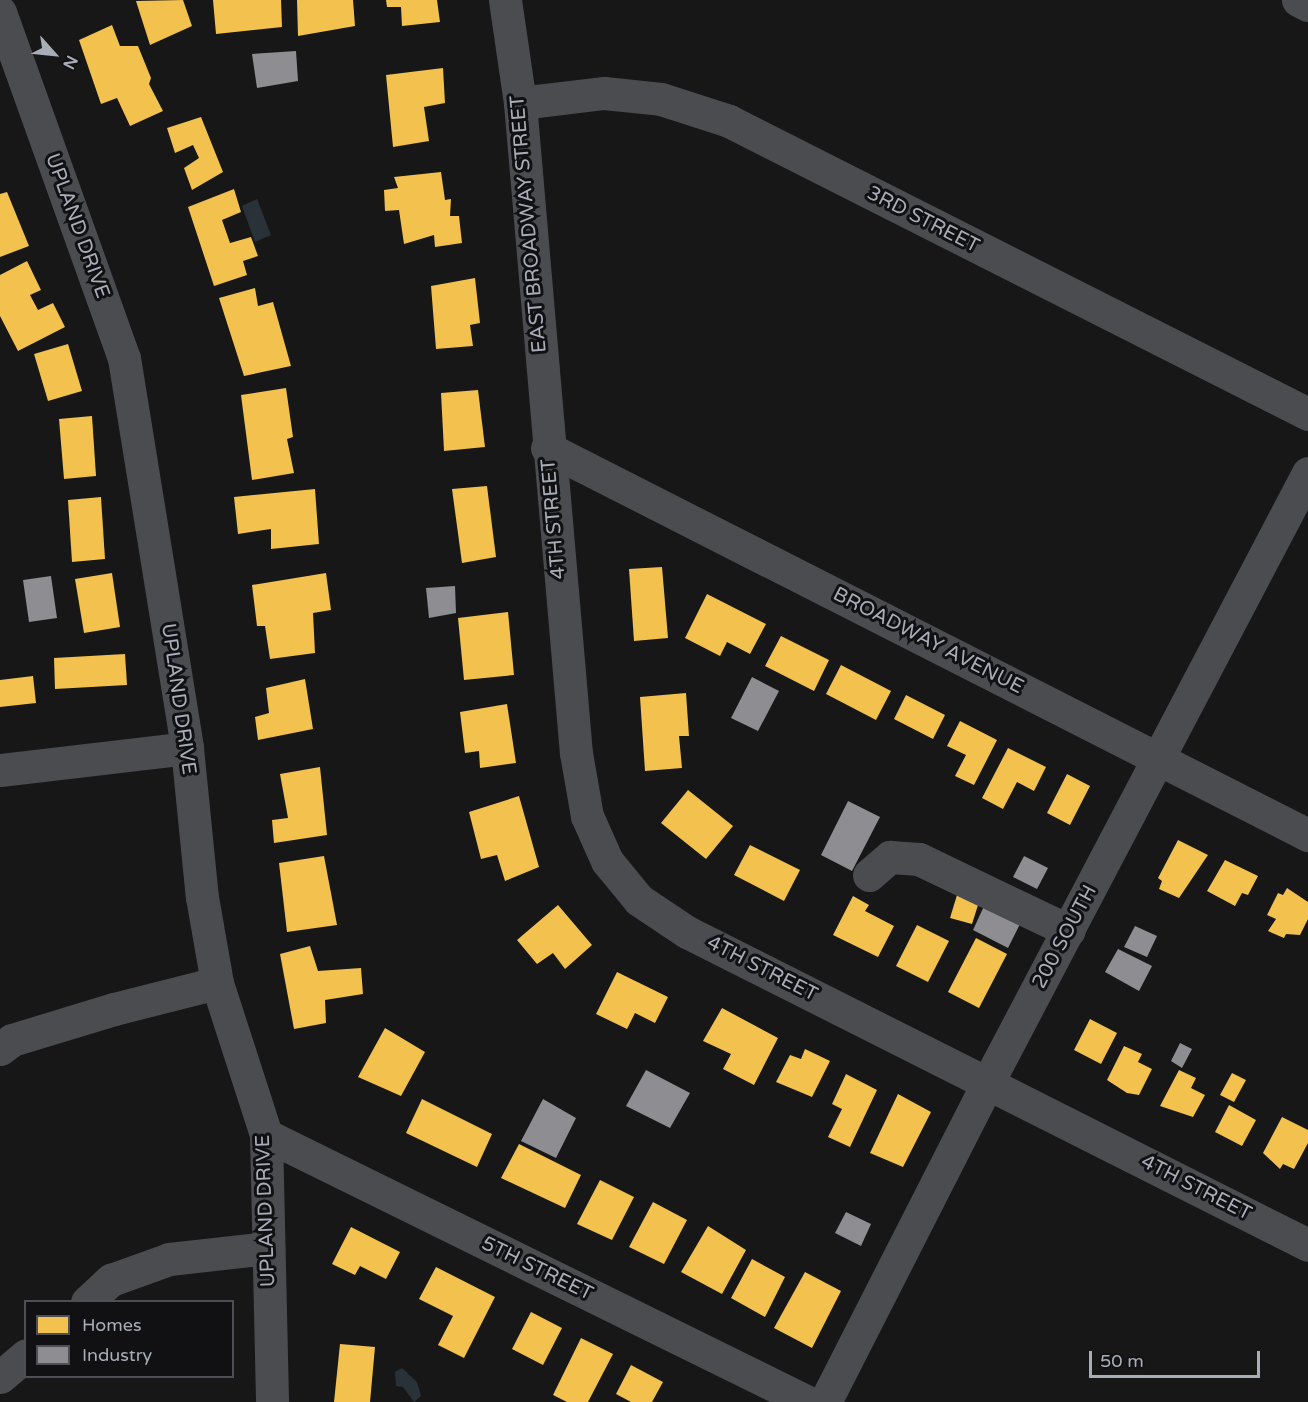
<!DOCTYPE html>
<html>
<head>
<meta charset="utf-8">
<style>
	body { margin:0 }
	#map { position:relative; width:1308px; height:1402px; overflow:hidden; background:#171717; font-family:"Varela Round",sans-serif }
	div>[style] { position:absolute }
	.water>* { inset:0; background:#2a3239 }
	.homes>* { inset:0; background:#f2c14e }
	.industry>* { inset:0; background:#8d8d92 }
	.minor>* { height:33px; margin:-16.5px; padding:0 16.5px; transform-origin:16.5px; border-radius:16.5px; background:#4b4c50 }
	span { translate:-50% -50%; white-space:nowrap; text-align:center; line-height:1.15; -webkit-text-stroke:6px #111113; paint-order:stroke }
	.street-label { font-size:20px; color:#a8adb8 }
	.legend { position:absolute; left:24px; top:1300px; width:210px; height:78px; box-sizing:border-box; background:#111113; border:2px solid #4d4f55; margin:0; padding:8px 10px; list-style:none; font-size:18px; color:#a8adb8 }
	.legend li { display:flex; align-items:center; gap:12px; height:30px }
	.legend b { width:30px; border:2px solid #4d4f55 }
	.north { position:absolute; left:24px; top:24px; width:60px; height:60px; -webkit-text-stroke:4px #111113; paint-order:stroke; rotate:117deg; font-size:16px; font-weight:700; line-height:24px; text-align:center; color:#a8adb8 }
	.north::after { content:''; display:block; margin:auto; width:21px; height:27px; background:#a8adb8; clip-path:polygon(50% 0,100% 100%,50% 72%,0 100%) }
	.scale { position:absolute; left:1089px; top:1351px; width:171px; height:27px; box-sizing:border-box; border:3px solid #a8adb8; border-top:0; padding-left:8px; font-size:18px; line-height:21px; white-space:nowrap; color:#a8adb8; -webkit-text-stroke:4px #111113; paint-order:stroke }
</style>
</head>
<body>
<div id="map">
	<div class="water">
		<div style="clip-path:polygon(257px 199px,271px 235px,255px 242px,242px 206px)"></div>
		<div style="clip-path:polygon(402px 1368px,417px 1382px,421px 1396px,414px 1402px,403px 1387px,396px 1386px,395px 1372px)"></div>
	</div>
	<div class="homes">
		<div style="clip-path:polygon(183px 0,192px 26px,150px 45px,136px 1px)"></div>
		<div style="clip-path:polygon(213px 0,281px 0,282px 27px,216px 34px)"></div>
		<div style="clip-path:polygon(297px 0,353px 0,355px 26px,298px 36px)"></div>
		<div style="clip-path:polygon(386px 0,437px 0,440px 22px,402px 26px,401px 7px,387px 7px)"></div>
		<div style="clip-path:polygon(112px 25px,120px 46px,138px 46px,151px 78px,149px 84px,163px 111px,130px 126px,117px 98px,101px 104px,79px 40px)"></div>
		<div style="clip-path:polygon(443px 68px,445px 103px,424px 107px,429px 141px,393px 147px,386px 75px)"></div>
		<div style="clip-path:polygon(201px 117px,223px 172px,192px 190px,184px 168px,199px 158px,193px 145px,175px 153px,167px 128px)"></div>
		<div style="clip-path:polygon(441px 172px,445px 200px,451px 199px,450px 216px,459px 216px,462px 243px,435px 247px,434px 235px,404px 244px,399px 210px,385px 211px,384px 190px,398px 188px,394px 177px)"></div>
		<div style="clip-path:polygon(234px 189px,241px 212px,222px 220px,230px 243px,251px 237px,258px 256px,243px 261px,247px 275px,214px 286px,188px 207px)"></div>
		<div style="clip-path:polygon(7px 192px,29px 246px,0 257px,0 194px)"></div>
		<div style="clip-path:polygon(27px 261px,41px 290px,30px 295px,38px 310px,53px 303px,65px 327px,18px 351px,0 316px,0 275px)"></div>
		<div style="clip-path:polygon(475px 278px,480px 323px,470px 325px,473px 346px,436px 349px,431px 286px)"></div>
		<div style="clip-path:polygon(255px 288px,258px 306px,273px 302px,291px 366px,244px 376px,219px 298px)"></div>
		<div style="clip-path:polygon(68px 344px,82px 391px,48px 401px,34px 354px)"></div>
		<div style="clip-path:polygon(286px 388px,293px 437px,287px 439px,294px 473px,252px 480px,241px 395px)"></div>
		<div style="clip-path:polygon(478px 390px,485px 447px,444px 451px,441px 393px)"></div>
		<div style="clip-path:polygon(92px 416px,96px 476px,64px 479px,59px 419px)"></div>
		<div style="clip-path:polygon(487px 486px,496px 557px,462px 563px,452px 489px)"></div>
		<div style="clip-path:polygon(315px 489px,319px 544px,271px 549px,271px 529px,238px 534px,234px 497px)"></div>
		<div style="clip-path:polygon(101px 497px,105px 559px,72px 562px,68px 500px)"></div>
		<div style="clip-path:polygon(662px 567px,668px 638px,634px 641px,629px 569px)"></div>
		<div style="clip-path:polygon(112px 573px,120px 627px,84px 633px,75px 579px)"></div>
		<div style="clip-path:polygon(326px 573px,331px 610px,313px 613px,315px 653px,270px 659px,265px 626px,257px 626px,252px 585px)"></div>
		<div style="clip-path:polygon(707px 594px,766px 624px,750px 654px,727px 642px,720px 656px,685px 638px)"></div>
		<div style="clip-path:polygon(508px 612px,514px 675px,464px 680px,458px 618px)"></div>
		<div style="clip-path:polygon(781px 636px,829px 660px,814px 691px,765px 666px)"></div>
		<div style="clip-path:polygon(125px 654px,127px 685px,55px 689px,54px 658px)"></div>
		<div style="clip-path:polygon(841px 665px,891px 691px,876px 720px,826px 694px)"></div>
		<div style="clip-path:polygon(33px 676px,36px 703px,0 707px,0 680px)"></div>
		<div style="clip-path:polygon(305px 679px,313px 729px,258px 740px,255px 717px,269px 713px,266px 688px)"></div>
		<div style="clip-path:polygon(686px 693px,689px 736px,679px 736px,682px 768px,645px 771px,640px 697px)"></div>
		<div style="clip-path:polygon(906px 695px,945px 715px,933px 739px,894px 719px)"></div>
		<div style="clip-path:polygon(507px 704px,516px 763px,480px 768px,479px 751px,465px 753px,460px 712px)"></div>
		<div style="clip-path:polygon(960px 721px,997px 740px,974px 785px,955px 776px,966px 755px,947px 746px)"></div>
		<div style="clip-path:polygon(1008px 748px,1046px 767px,1034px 791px,1017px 782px,1003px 809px,982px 798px)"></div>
		<div style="clip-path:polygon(320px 767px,327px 835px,274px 843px,272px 820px,288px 818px,280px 774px)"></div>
		<div style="clip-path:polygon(1067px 774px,1090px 786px,1070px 825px,1047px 813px)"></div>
		<div style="clip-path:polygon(688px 790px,733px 826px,706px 859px,661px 823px)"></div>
		<div style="clip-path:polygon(519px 796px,539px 867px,505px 881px,497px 855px,481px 859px,469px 812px)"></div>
		<div style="clip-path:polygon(1178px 840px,1208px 855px,1179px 898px,1159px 889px,1162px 881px,1158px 878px)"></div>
		<div style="clip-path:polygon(750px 845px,800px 870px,784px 901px,734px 875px)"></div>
		<div style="clip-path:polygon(324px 856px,337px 925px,287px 932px,279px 863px)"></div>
		<div style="clip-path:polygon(1225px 860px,1258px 876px,1248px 895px,1242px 893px,1235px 906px,1207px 891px)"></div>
		<div style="clip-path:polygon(1287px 888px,1308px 902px,1308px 919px,1300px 935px,1286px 934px,1284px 938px,1268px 931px,1276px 919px,1267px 915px,1278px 893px,1283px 895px)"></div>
		<div style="clip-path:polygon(957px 895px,979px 902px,972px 924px,950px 918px)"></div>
		<div style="clip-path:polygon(853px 896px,869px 905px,865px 911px,894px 926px,878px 957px,833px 935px)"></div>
		<div style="clip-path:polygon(558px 905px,592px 945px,565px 969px,553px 953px,537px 964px,517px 940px)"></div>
		<div style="clip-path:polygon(917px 925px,949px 941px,928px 982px,896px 966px)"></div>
		<div style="clip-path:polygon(976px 938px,1007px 954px,979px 1008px,948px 992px)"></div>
		<div style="clip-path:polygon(310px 946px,318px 971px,361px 968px,363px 994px,325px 1000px,326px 1023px,294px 1029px,280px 954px)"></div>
		<div style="clip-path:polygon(617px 972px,668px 997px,655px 1023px,635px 1013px,627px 1029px,596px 1014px)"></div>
		<div style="clip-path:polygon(722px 1008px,778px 1038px,754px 1085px,723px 1069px,731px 1054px,703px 1041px)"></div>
		<div style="clip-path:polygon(1090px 1019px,1117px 1033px,1101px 1064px,1074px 1050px)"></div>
		<div style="clip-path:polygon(385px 1028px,425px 1052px,401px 1096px,358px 1077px)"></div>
		<div style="clip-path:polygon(1124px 1046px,1142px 1054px,1138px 1062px,1152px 1069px,1139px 1095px,1127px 1093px,1107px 1080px)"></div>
		<div style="clip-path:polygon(805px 1049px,830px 1061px,812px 1097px,776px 1082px,790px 1055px,801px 1059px)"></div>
		<div style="clip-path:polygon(1179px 1070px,1196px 1078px,1191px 1088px,1205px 1095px,1193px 1117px,1160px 1106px)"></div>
		<div style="clip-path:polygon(1232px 1073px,1246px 1080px,1234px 1102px,1220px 1095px)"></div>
		<div style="clip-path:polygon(846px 1074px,877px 1090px,850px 1147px,828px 1137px,842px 1109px,832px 1104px)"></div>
		<div style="clip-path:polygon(898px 1094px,931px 1112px,903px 1167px,870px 1153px)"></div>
		<div style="clip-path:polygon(422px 1099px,492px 1134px,477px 1167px,406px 1133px)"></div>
		<div style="clip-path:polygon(1229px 1105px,1256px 1120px,1242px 1146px,1215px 1132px)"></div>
		<div style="clip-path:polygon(1282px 1117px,1308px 1130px,1308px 1143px,1294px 1169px,1283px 1164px,1280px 1169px,1263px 1153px)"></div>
		<div style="clip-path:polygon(519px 1144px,581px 1175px,565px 1208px,501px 1178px)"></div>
		<div style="clip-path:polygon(600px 1180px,634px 1197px,612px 1240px,577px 1224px)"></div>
		<div style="clip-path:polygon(653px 1202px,687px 1220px,664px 1264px,629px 1247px)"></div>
		<div style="clip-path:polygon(708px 1226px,746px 1250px,722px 1294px,681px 1272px)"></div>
		<div style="clip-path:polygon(351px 1227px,400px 1252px,386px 1279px,360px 1266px,355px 1275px,332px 1264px)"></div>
		<div style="clip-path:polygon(752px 1259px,785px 1277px,765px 1317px,731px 1298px)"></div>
		<div style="clip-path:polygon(436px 1267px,495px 1297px,464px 1358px,438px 1345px,453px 1316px,419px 1299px)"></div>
		<div style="clip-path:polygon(805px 1272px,841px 1291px,812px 1348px,774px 1328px)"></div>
		<div style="clip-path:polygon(531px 1312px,562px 1328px,543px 1365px,512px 1349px)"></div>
		<div style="clip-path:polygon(581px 1338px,613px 1354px,588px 1402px,567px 1402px,553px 1395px)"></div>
		<div style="clip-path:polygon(340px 1344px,375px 1347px,370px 1402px,334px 1402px)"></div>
		<div style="clip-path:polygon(631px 1365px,663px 1382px,652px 1402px,631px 1402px,616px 1394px)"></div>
	</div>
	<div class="industry">
		<div style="clip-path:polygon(296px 51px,298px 81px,257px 88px,252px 54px)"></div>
		<div style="clip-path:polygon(51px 576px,57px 618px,29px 622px,23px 580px)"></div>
		<div style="clip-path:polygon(455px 586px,456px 613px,429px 618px,426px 588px)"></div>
		<div style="clip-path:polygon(752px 677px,779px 691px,758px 731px,731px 718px)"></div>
		<div style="clip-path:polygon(848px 801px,880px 817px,852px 871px,821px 855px)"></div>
		<div style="clip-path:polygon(1024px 856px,1048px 868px,1037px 889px,1013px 877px)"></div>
		<div style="clip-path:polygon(985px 904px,1021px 922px,1008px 948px,973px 930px)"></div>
		<div style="clip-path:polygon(1135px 926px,1157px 936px,1147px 957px,1124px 947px)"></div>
		<div style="clip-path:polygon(1118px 949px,1152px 966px,1139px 991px,1105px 972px)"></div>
		<div style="clip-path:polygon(1180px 1043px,1192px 1049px,1182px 1068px,1171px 1061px)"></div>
		<div style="clip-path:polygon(646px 1070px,690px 1093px,670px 1128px,626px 1106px)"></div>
		<div style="clip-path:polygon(543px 1099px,576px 1118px,556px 1158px,521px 1141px)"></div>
		<div style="clip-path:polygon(846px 1212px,871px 1224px,861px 1246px,835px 1233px)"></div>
	</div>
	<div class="minor">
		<div style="left:505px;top:0;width:104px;rotate:81.7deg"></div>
		<div style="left:520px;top:103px;width:652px;rotate:85.08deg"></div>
		<div style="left:576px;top:753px;width:64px;rotate:80.1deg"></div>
		<div style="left:587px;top:816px;width:49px;rotate:66deg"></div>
		<div style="left:607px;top:861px;width:50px;rotate:50.6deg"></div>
		<div style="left:639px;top:900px;width:58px;rotate:33.7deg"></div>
		<div style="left:687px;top:932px;width:695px;rotate:26.75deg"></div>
		<div style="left:1298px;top:0;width:11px;rotate:27deg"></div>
		<div style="left:0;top:12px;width:368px;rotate:70.3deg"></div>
		<div style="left:124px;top:358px;width:395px;rotate:80.8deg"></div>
		<div style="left:187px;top:748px;width:150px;rotate:84.3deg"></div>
		<div style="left:202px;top:897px;width:87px;rotate:80.1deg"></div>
		<div style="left:217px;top:983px;width:160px;rotate:72.1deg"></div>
		<div style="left:266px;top:1135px;width:267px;rotate:88.7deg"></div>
		<div style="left:520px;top:103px;width:85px;rotate:-6.8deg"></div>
		<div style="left:604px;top:93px;width:57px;rotate:6deg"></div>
		<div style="left:661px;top:99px;width:71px;rotate:17.9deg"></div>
		<div style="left:729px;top:121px;width:649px;rotate:26.84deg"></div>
		<div style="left:547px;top:448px;width:854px;rotate:26.96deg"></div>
		<div style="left:0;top:770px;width:188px;rotate:-6.7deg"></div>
		<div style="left:869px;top:875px;width:28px;rotate:-41deg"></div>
		<div style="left:890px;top:857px;width:29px;rotate:4deg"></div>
		<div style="left:919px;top:859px;width:166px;rotate:25.6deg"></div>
		<div style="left:0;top:1049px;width:15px;rotate:-37deg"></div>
		<div style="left:12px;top:1040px;width:107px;rotate:-16.9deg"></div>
		<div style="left:114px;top:1009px;width:106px;rotate:-14.2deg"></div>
		<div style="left:266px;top:1135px;width:604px;rotate:26.23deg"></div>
		<div style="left:87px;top:1302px;width:33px;rotate:-43deg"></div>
		<div style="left:111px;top:1280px;width:62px;rotate:-19.9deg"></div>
		<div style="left:169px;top:1259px;width:100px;rotate:-6.3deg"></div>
		<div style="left:0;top:1377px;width:34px;rotate:-40deg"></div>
		<div style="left:825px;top:1402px;width:359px;rotate:-63deg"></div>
		<div style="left:988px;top:1082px;width:688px;rotate:-62.28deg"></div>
	</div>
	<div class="street-label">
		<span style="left:923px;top:220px;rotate:27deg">3RD STREET</span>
		<span style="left:529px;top:224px;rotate:-95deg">EAST BROADWAY STREET</span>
		<span style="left:77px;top:226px;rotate:70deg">UPLAND DRIVE</span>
		<span style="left:554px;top:519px;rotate:-95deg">4TH STREET</span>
		<span style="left:928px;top:641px;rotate:27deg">BROADWAY AVENUE</span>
		<span style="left:178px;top:699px;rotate:82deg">UPLAND DRIVE</span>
		<span style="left:1065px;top:937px;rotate:-62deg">200 SOUTH</span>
		<span style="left:762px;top:969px;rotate:27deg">4TH STREET</span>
		<span style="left:1196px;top:1188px;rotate:27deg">4TH STREET</span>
		<span style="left:266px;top:1211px;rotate:-92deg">UPLAND DRIVE</span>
		<span style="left:537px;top:1269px;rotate:26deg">5TH STREET</span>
	</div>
	<ul class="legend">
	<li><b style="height:16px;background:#f2c14e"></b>Homes</li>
	<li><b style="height:16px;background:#8d8d92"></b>Industry</li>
	</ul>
	<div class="north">N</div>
	<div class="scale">50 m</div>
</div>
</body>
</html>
